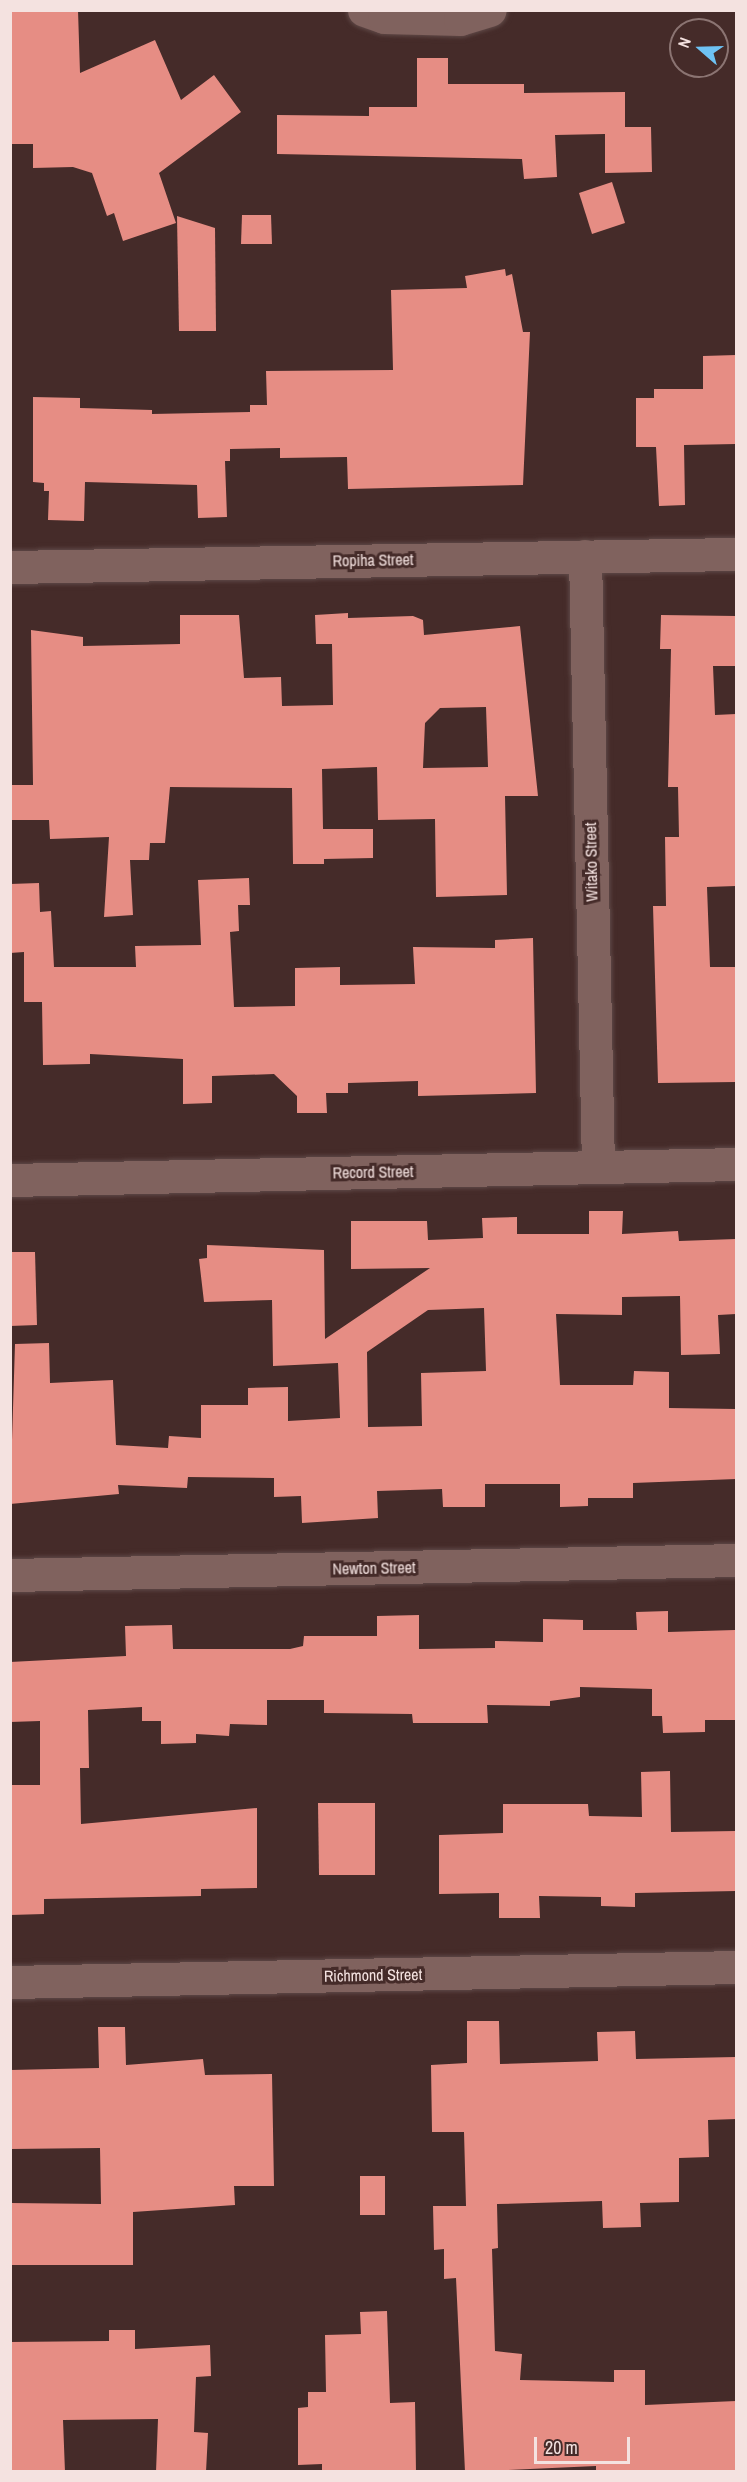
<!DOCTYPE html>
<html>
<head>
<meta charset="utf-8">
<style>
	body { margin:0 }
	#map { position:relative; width:747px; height:2482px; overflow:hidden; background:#452b29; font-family:"Archivo Narrow",sans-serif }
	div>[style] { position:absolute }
	.building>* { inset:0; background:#e68d84 }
	.roads { filter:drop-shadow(0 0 2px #5f4947) drop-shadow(0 0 2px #5f4947) }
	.minor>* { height:33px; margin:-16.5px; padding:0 16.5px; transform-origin:16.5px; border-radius:16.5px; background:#80625e }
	span { translate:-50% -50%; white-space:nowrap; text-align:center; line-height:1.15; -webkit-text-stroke:6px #452b29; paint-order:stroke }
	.street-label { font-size:16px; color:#f4e2e0 }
	.frame { position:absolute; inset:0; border:12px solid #f4e2e0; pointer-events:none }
	.north { position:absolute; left:669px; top:18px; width:60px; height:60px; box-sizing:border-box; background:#452b29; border:2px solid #8b7472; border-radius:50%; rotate:290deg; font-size:16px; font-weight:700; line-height:24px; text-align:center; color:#f4e2e0 }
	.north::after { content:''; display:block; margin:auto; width:21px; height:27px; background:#6ec2f3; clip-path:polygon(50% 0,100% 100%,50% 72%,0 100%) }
	.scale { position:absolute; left:534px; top:2437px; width:96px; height:27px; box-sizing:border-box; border:3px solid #f4e2e0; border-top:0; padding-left:8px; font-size:18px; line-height:21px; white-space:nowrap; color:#f4e2e0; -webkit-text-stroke:4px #452b29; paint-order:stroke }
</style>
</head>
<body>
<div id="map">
	<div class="building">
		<div style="clip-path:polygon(12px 10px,78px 10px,80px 73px,155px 40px,181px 100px,214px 75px,241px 112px,159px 173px,176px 223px,123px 241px,114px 213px,107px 216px,92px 173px,73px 167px,33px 168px,33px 144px,10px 144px)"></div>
		<div style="clip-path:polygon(417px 58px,448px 58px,448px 84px,524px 84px,524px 93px,625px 92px,625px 127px,651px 127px,652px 172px,605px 173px,605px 134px,555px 135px,557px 177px,524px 179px,522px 159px,277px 154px,277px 115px,369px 116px,369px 107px,417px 107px)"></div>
		<div style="clip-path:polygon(612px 182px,625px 223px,592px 234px,579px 193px)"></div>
		<div style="clip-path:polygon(242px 215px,271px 215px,272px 244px,241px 244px)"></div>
		<div style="clip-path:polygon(177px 216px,215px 228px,216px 331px,179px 331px)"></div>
		<div style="clip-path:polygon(505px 269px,506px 276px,512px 274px,523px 332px,530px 332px,523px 485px,348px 489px,347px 457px,280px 458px,280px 448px,230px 449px,230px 461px,225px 461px,227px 517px,198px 518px,197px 485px,85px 482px,84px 521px,48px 520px,49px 491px,44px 491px,44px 483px,33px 482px,33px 397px,80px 398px,80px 408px,152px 410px,152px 414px,250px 412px,250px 405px,267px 405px,266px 371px,393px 370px,391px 290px,467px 288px,465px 276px)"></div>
		<div style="clip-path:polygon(736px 355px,736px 444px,684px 445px,685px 505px,659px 506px,656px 447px,636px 447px,636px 398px,654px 398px,654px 389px,703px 389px,703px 356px)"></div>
		<div style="clip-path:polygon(evenodd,348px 613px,348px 618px,413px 616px,423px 620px,424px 635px,520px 626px,538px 796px,505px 796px,507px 895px,436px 897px,435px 819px,378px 820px,377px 767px,322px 769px,323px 829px,373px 829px,373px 858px,324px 859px,324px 864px,293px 864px,292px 788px,170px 787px,165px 843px,150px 843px,149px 860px,130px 860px,133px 915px,104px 917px,109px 837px,50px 839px,49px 820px,10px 820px,10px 785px,33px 785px,31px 630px,83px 637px,83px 646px,180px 644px,180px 615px,239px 615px,244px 678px,281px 677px,282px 706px,333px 705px,332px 644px,316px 644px,315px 615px,348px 613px,486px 707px,488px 767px,423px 768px,425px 723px,440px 708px,486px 707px)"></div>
		<div style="clip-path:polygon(661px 615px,736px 616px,736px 666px,713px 666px,715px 715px,736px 714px,736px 886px,707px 887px,710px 967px,736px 967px,736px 1082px,658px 1083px,653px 906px,666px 906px,665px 837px,679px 837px,678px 787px,668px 787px,671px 649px,660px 649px)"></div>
		<div style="clip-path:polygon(249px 878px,250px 905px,238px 905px,239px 931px,230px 932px,234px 1007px,295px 1006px,295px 968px,340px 967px,340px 985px,415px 984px,413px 947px,495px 948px,495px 940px,533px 938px,536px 1093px,418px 1096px,418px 1081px,348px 1083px,348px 1093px,326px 1093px,327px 1113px,297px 1113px,297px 1096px,274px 1074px,212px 1076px,212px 1103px,183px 1104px,183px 1059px,90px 1054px,90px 1064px,43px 1065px,42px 1002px,24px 1002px,24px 952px,10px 953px,10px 884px,39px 883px,40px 912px,51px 911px,54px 967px,136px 967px,135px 946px,201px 945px,198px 880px)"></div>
		<div style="clip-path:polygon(evenodd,589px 1211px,623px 1211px,622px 1234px,678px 1231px,679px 1241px,736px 1239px,736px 1314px,718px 1315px,720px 1354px,681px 1355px,680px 1296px,622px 1297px,622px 1315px,556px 1314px,560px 1385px,633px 1385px,634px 1371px,669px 1372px,669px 1408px,736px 1409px,736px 1479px,633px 1483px,633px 1498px,588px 1498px,588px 1506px,560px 1507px,560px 1484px,485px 1484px,485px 1507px,443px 1507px,442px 1489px,377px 1491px,378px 1518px,302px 1523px,301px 1496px,274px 1497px,274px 1478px,188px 1477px,187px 1488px,118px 1485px,119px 1494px,10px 1504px,15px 1344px,49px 1343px,50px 1383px,113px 1380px,116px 1445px,168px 1448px,169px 1436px,201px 1438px,201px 1405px,248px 1405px,248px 1388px,288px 1387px,288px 1421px,340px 1418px,338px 1363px,273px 1366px,272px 1300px,204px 1302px,199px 1259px,207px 1258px,207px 1245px,324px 1250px,325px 1339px,430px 1268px,351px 1269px,351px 1221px,427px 1221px,428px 1240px,483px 1238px,482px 1218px,517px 1217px,517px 1234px,589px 1234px,589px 1211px,484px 1308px,486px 1371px,421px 1373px,422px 1426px,368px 1427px,367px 1352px,428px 1310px,484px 1308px)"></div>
		<div style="clip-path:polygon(10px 1252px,35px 1252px,37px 1325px,10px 1326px)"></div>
		<div style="clip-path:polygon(668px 1611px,668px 1632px,735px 1630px,736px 1720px,705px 1720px,705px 1732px,663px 1733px,662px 1716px,652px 1716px,652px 1689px,580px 1687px,580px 1697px,550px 1701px,550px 1706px,487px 1705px,488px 1723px,413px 1723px,412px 1714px,324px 1713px,324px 1700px,267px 1700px,267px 1725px,230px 1724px,229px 1736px,196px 1734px,196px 1743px,161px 1744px,161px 1721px,142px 1721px,142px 1707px,88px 1710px,89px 1768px,80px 1768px,81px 1824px,257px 1808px,257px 1888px,201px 1889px,201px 1896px,44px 1899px,44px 1914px,10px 1915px,10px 1785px,40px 1785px,40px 1721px,10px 1722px,10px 1662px,126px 1656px,125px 1626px,172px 1625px,173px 1649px,290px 1649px,303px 1646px,304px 1636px,377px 1636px,377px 1616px,419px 1615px,419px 1649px,495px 1648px,495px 1641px,543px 1642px,543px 1619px,583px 1620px,583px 1630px,637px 1630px,636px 1612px)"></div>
		<div style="clip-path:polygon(670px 1771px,671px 1832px,736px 1831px,736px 1891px,635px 1893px,635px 1907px,601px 1906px,601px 1897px,539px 1896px,540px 1918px,499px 1918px,499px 1893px,439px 1894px,439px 1835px,503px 1833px,503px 1804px,588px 1804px,589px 1816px,642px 1817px,641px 1772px)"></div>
		<div style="clip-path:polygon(318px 1803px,375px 1803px,375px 1875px,319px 1875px)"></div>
		<div style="clip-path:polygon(467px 2021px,499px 2021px,500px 2064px,598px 2061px,597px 2032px,635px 2031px,636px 2059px,736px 2057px,736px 2119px,708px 2120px,709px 2157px,679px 2158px,679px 2202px,640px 2203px,641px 2227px,603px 2228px,602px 2201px,497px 2204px,498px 2248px,492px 2249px,495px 2351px,522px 2354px,520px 2380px,614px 2382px,614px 2370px,645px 2370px,645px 2405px,736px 2401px,736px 2472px,596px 2472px,596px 2466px,465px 2472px,456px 2278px,444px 2279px,444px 2249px,434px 2250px,433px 2206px,466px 2206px,464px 2132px,432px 2132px,431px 2065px,467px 2063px)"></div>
		<div style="clip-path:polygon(98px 2027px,125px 2027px,126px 2065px,203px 2059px,205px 2075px,272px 2074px,274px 2186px,234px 2186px,235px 2205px,133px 2212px,133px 2265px,10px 2265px,10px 2203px,101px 2204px,100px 2148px,10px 2149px,10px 2070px,99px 2068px)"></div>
		<div style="clip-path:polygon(360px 2176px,385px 2176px,385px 2215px,360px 2215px)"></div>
		<div style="clip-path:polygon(387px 2311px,390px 2403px,415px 2402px,416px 2472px,322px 2472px,322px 2464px,298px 2465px,298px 2408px,308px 2407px,308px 2392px,326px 2392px,325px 2335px,361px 2334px,360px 2312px)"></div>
		<div style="clip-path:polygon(109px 2330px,135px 2330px,135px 2349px,210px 2345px,211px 2376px,196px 2377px,194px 2432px,208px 2433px,206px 2472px,156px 2472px,158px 2419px,63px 2420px,65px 2472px,10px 2472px,10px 2342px,109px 2341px)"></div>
	</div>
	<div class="roads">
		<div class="minor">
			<div style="left:364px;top:10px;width:21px;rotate:19deg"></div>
			<div style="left:384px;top:17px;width:76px;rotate:1.5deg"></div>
			<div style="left:460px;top:19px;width:31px;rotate:-17deg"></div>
			<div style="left:585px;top:556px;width:611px;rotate:88.78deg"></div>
			<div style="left:10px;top:567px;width:726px;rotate:-1.03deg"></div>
			<div style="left:10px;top:1180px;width:726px;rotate:-1.26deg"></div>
			<div style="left:10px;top:1575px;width:726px;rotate:-1.18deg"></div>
			<div style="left:10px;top:1982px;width:726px;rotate:-1.18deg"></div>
		</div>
	</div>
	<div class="street-label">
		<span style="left:373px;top:560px;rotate:-1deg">Ropiha Street</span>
		<span style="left:591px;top:862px;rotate:-91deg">Witako Street</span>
		<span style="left:373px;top:1172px;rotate:-1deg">Record Street</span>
		<span style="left:374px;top:1568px;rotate:-1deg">Newton Street</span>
		<span style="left:373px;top:1975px;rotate:-1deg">Richmond Street</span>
	</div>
	<div class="frame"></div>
	<div class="north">N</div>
	<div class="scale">20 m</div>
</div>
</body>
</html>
